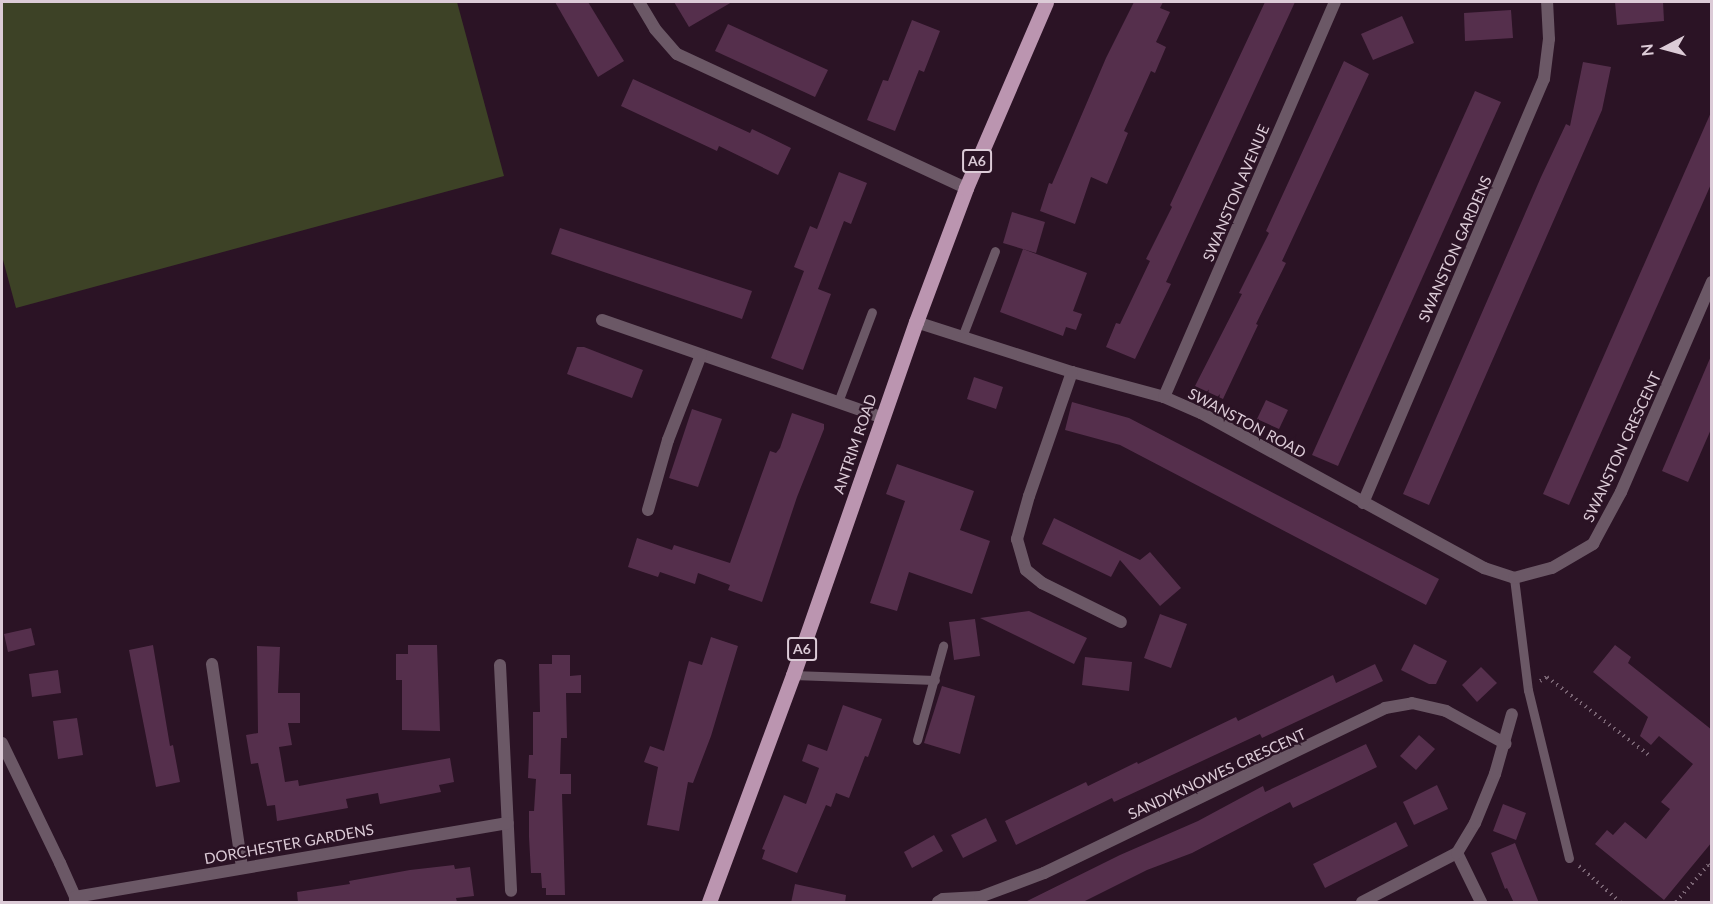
<!DOCTYPE html>
<html>
<head>
<meta charset="utf-8">
<style>
	body { margin:0 }
	#map { position:relative; width:1713px; height:904px; overflow:hidden; background:#2b1325; font-family:Lato,sans-serif }
	div>[style] { position:absolute }
	.green>* { inset:0; background:#3d4226 }
	.building>* { inset:0; background:#552f4c }
	.path>* { height:4px; margin-top:-2px; transform-origin:0; background:repeating-linear-gradient(90deg,#796473 0 1.5px,transparent 0 6px) }
	.lane>* { height:9px; margin:-4.5px; padding:0 4.5px; transform-origin:4.5px; border-radius:4.5px; background:#6b5866 }
	.street>* { height:12px; margin:-6px; padding:0 6px; transform-origin:6px; border-radius:6px; background:#6b5866 }
	.primary>* { height:15px; margin:-7.5px; padding:0 7.5px; transform-origin:7.5px; border-radius:7.5px; background:#bb95b0 }
	span { translate:-50% -50%; white-space:nowrap; text-align:center; line-height:1.15; -webkit-text-stroke:4.5px #2b1325; paint-order:stroke }
	.shield-label span { padding:2px 4px; background:#2b1325; border:2px solid; border-radius:4px; -webkit-text-stroke-width:0 }
	.shield-label { font-size:14px; color:#dccbd7; font-weight:700 }
	.street-label { font-size:15px; color:#dccbd7 }
	.frame { position:absolute; inset:0; border:3px solid #dccbd7; pointer-events:none }
	.north { position:absolute; left:1635px; top:18px; width:60px; height:60px; -webkit-text-stroke:4px #2b1325; paint-order:stroke; rotate:264deg; font-size:16px; font-weight:700; line-height:24px; text-align:center; color:#dccbd7 }
	.north::after { content:''; display:block; margin:auto; width:21px; height:27px; background:#dccbd7; clip-path:polygon(50% 0,100% 100%,50% 72%,0 100%) }
</style>
</head>
<body>
<div id="map">
	<div class="green">
		<div style="clip-path:polygon(2px 2px,457px 2px,504px 176px,16px 308px,2px 256px)"></div>
	</div>
	<div class="building">
		<div style="clip-path:polygon(555px 2px,588px 2px,624px 61px,598px 77px)"></div>
		<div style="clip-path:polygon(674px 2px,732px 2px,689px 27px)"></div>
		<div style="clip-path:polygon(1134px 2px,1163px 2px,1160px 8px,1170px 12px,1156px 42px,1166px 47px,1155px 73px,1151px 71px,1124px 131px,1128px 133px,1107px 184px,1091px 177px,1075px 224px,1040px 211px,1049px 183px,1052px 184px,1106px 58px)"></div>
		<div style="clip-path:polygon(1265px 2px,1295px 2px,1166px 282px,1171px 284px,1135px 359px,1106px 347px,1116px 323px,1120px 324px,1150px 261px,1146px 259px,1172px 207px,1170px 205px)"></div>
		<div style="clip-path:polygon(1615px 2px,1663px 2px,1664px 21px,1617px 25px)"></div>
		<div style="clip-path:polygon(1511px 10px,1513px 38px,1465px 41px,1464px 13px)"></div>
		<div style="clip-path:polygon(1402px 16px,1414px 43px,1373px 60px,1361px 34px)"></div>
		<div style="clip-path:polygon(912px 20px,940px 31px,924px 72px,919px 70px,895px 131px,867px 120px,883px 80px,888px 81px)"></div>
		<div style="clip-path:polygon(728px 24px,828px 70px,815px 97px,715px 51px)"></div>
		<div style="clip-path:polygon(1344px 61px,1369px 74px,1282px 261px,1286px 263px,1256px 324px,1258px 325px,1223px 399px,1195px 386px,1242px 294px,1239px 293px,1269px 233px,1266px 231px)"></div>
		<div style="clip-path:polygon(1583px 62px,1611px 67px,1602px 110px,1429px 505px,1403px 494px,1541px 177px,1566px 124px,1570px 126px)"></div>
		<div style="clip-path:polygon(633px 79px,750px 133px,752px 129px,791px 148px,778px 175px,719px 146px,717px 151px,621px 106px)"></div>
		<div style="clip-path:polygon(1475px 91px,1501px 102px,1338px 466px,1312px 455px)"></div>
		<div style="clip-path:polygon(1712px 110px,1712px 182px,1569px 505px,1543px 494px)"></div>
		<div style="clip-path:polygon(839px 172px,867px 183px,851px 224px,844px 221px,818px 289px,831px 294px,803px 370px,771px 358px,804px 271px,794px 267px,810px 226px,817px 229px)"></div>
		<div style="clip-path:polygon(1012px 212px,1045px 222px,1036px 253px,1003px 243px)"></div>
		<div style="clip-path:polygon(560px 228px,752px 291px,742px 319px,551px 254px)"></div>
		<div style="clip-path:polygon(1023px 249px,1087px 273px,1073px 311px,1082px 314px,1076px 330px,1066px 327px,1063px 336px,1000px 312px)"></div>
		<div style="clip-path:polygon(577px 347px,584px 347px,643px 370px,632px 398px,567px 374px)"></div>
		<div style="clip-path:polygon(1711px 356px,1712px 427px,1688px 482px,1662px 471px)"></div>
		<div style="clip-path:polygon(974px 377px,1003px 387px,996px 409px,967px 399px)"></div>
		<div style="clip-path:polygon(1266px 400px,1288px 410px,1279px 429px,1257px 419px)"></div>
		<div style="clip-path:polygon(1072px 402px,1129px 418px,1439px 579px,1426px 605px,1120px 445px,1065px 430px)"></div>
		<div style="clip-path:polygon(692px 409px,722px 419px,698px 487px,669px 478px)"></div>
		<div style="clip-path:polygon(792px 413px,824px 424px,824px 429px,797px 497px,762px 602px,728px 590px,730px 585px,698px 573px,695px 584px,660px 572px,658px 577px,628px 567px,637px 538px,672px 550px,674px 545px,730px 563px,770px 451px,776px 453px,780px 448px)"></div>
		<div style="clip-path:polygon(897px 464px,974px 491px,960px 530px,990px 541px,972px 594px,909px 572px,897px 611px,870px 603px,905px 501px,886px 494px)"></div>
		<div style="clip-path:polygon(1054px 518px,1140px 560px,1150px 552px,1181px 588px,1160px 606px,1120px 560px,1111px 577px,1042px 544px)"></div>
		<div style="clip-path:polygon(1029px 611px,1087px 638px,1074px 664px,980px 618px)"></div>
		<div style="clip-path:polygon(1160px 614px,1187px 624px,1171px 668px,1144px 658px)"></div>
		<div style="clip-path:polygon(975px 619px,980px 656px,954px 660px,949px 622px)"></div>
		<div style="clip-path:polygon(31px 628px,35px 645px,8px 652px,4px 634px)"></div>
		<div style="clip-path:polygon(711px 637px,738px 646px,711px 736px,693px 783px,688px 782px,679px 831px,647px 825px,658px 767px,644px 762px,650px 746px,664px 751px,689px 661px,702px 665px)"></div>
		<div style="clip-path:polygon(1414px 644px,1447px 661px,1436px 684px,1429px 684px,1401px 670px)"></div>
		<div style="clip-path:polygon(153px 645px,170px 746px,173px 745px,180px 782px,156px 787px,129px 650px)"></div>
		<div style="clip-path:polygon(408px 645px,437px 645px,440px 731px,402px 730px,402px 680px,396px 680px,396px 654px,408px 654px)"></div>
		<div style="clip-path:polygon(1615px 645px,1631px 657px,1628px 663px,1712px 730px,1712px 842px,1664px 900px,1595px 844px,1607px 830px,1613px 835px,1625px 822px,1646px 839px,1670px 809px,1661px 802px,1693px 764px,1659px 736px,1651px 745px,1640px 736px,1648px 717px,1593px 672px)"></div>
		<div style="clip-path:polygon(257px 646px,280px 647px,278px 693px,300px 693px,300px 723px,288px 723px,292px 745px,279px 747px,285px 782px,298px 780px,299px 786px,450px 758px,454px 782px,439px 785px,441px 792px,380px 804px,378px 793px,346px 799px,348px 808px,277px 821px,275px 805px,267px 806px,258px 763px,251px 764px,246px 735px,258px 733px)"></div>
		<div style="clip-path:polygon(552px 655px,570px 655px,570px 676px,581px 675px,581px 693px,566px 693px,567px 738px,561px 738px,560px 774px,571px 774px,571px 794px,562px 794px,565px 895px,546px 895px,546px 888px,542px 888px,541px 873px,531px 873px,529px 837px,529px 811px,534px 811px,536px 779px,528px 778px,529px 755px,533px 755px,533px 712px,540px 712px,539px 664px,552px 664px)"></div>
		<div style="clip-path:polygon(1085px 657px,1132px 662px,1129px 691px,1082px 685px)"></div>
		<div style="clip-path:polygon(1375px 664px,1383px 681px,1262px 738px,1260px 734px,1114px 802px,1112px 798px,1016px 845px,1005px 821px,1086px 782px,1088px 786px,1137px 762px,1138px 764px,1236px 717px,1238px 721px,1333px 675px,1336px 683px)"></div>
		<div style="clip-path:polygon(1481px 667px,1497px 683px,1477px 702px,1462px 685px)"></div>
		<div style="clip-path:polygon(58px 670px,61px 693px,32px 697px,29px 674px)"></div>
		<div style="clip-path:polygon(942px 686px,975px 696px,960px 754px,924px 743px)"></div>
		<div style="clip-path:polygon(843px 705px,882px 719px,868px 757px,865px 756px,849px 798px,836px 793px,831px 807px,826px 805px,797px 873px,762px 859px,765px 850px,762px 849px,784px 795px,806px 804px,819px 768px,802px 761px,808px 744px,827px 751px)"></div>
		<div style="clip-path:polygon(77px 718px,83px 755px,58px 759px,53px 721px)"></div>
		<div style="clip-path:polygon(1419px 735px,1435px 749px,1416px 770px,1400px 756px)"></div>
		<div style="clip-path:polygon(1366px 744px,1377px 767px,1293px 808px,1290px 802px,1192px 853px,1147px 870px,1081px 903px,1023px 903px,1120px 855px,1198px 821px,1263px 786px,1265px 792px)"></div>
		<div style="clip-path:polygon(1437px 785px,1448px 809px,1414px 825px,1403px 802px)"></div>
		<div style="clip-path:polygon(1503px 804px,1526px 813px,1516px 840px,1493px 831px)"></div>
		<div style="clip-path:polygon(986px 818px,997px 841px,963px 858px,951px 835px)"></div>
		<div style="clip-path:polygon(1396px 822px,1408px 846px,1325px 888px,1313px 864px)"></div>
		<div style="clip-path:polygon(934px 835px,943px 851px,912px 868px,904px 852px)"></div>
		<div style="clip-path:polygon(1515px 843px,1522px 861px,1539px 903px,1514px 903px,1507px 888px,1505px 889px,1491px 853px)"></div>
		<div style="clip-path:polygon(454px 865px,455px 869px,470px 867px,474px 896px,456px 898px,457px 902px,298px 903px,297px 892px,350px 884px,349px 881px,410px 870px)"></div>
		<div style="clip-path:polygon(795px 884px,846px 895px,845px 903px,791px 903px)"></div>
	</div>
	<div class="path">
		<div style="left:1540px;top:681px;width:8px;rotate:-30deg"></div>
		<div style="left:1547px;top:677px;width:130px;rotate:37.5deg"></div>
		<div style="left:1579px;top:866px;width:55px;rotate:41.3deg"></div>
		<div style="left:1676px;top:902px;width:49px;rotate:-49.1deg"></div>
		<div style="left:1708px;top:865px;width:4px;rotate:27deg"></div>
	</div>
	<div class="lane">
		<div style="left:962px;top:337px;width:92px;rotate:-69deg"></div>
		<div style="left:838px;top:402px;width:96px;rotate:-69.3deg"></div>
		<div style="left:1514px;top:578px;width:113px;rotate:82.9deg"></div>
		<div style="left:1528px;top:690px;width:173px;rotate:76.3deg"></div>
		<div style="left:793px;top:675px;width:142px;rotate:2deg"></div>
		<div style="left:917px;top:740px;width:98px;rotate:-74.5deg"></div>
	</div>
	<div class="street">
		<div style="left:639px;top:2px;width:31px;rotate:59deg"></div>
		<div style="left:655px;top:29px;width:33px;rotate:49deg"></div>
		<div style="left:677px;top:54px;width:319px;rotate:24.9deg"></div>
		<div style="left:602px;top:320px;width:298px;rotate:19.2deg"></div>
		<div style="left:916px;top:322px;width:164px;rotate:17.8deg"></div>
		<div style="left:1072px;top:372px;width:95px;rotate:15.2deg"></div>
		<div style="left:1164px;top:397px;width:40px;rotate:23.4deg"></div>
		<div style="left:1201px;top:413px;width:323px;rotate:28.7deg"></div>
		<div style="left:1484px;top:568px;width:32px;rotate:18deg"></div>
		<div style="left:1514px;top:578px;width:39px;rotate:-15deg"></div>
		<div style="left:1552px;top:568px;width:48px;rotate:-30.3deg"></div>
		<div style="left:1593px;top:544px;width:59px;rotate:-61.7deg"></div>
		<div style="left:1621px;top:492px;width:229px;rotate:-66.6deg"></div>
		<div style="left:1072px;top:372px;width:131px;rotate:109.1deg"></div>
		<div style="left:1029px;top:496px;width:45px;rotate:105.6deg"></div>
		<div style="left:1017px;top:539px;width:32px;rotate:74deg"></div>
		<div style="left:1026px;top:570px;width:21px;rotate:39deg"></div>
		<div style="left:1042px;top:583px;width:88px;rotate:26.3deg"></div>
		<div style="left:1164px;top:397px;width:430px;rotate:-66.6deg"></div>
		<div style="left:1363px;top:503px;width:461px;rotate:-66.9deg"></div>
		<div style="left:1544px;top:79px;width:40px;rotate:-82.9deg"></div>
		<div style="left:1549px;top:39px;width:37px;rotate:-93deg"></div>
		<div style="left:648px;top:510px;width:73px;rotate:-74.1deg"></div>
		<div style="left:668px;top:440px;width:91px;rotate:-68.8deg"></div>
		<div style="left:212px;top:664px;width:205px;rotate:81.6deg"></div>
		<div style="left:500px;top:665px;width:226px;rotate:87.2deg"></div>
		<div style="left:2px;top:743px;width:133px;rotate:64.2deg"></div>
		<div style="left:60px;top:863px;width:37px;rotate:66deg"></div>
		<div style="left:75px;top:897px;width:5px;rotate:90deg"></div>
		<div style="left:1457px;top:853px;width:55px;rotate:63.9deg"></div>
		<div style="left:75px;top:897px;width:439px;rotate:-9.7deg"></div>
		<div style="left:938px;top:902px;width:6px;rotate:-31deg"></div>
		<div style="left:943px;top:899px;width:37px;rotate:-3deg"></div>
		<div style="left:980px;top:897px;width:68px;rotate:-20.6deg"></div>
		<div style="left:1044px;top:873px;width:379px;rotate:-25.8deg"></div>
		<div style="left:1385px;top:708px;width:27px;rotate:-10deg"></div>
		<div style="left:1412px;top:703px;width:35px;rotate:13deg"></div>
		<div style="left:1446px;top:711px;width:68px;rotate:28.8deg"></div>
		<div style="left:1362px;top:902px;width:107px;rotate:-27.3deg"></div>
		<div style="left:1457px;top:853px;width:35px;rotate:-59deg"></div>
		<div style="left:1475px;top:823px;width:53px;rotate:-67.8deg"></div>
		<div style="left:1495px;top:774px;width:62px;rotate:-74.2deg"></div>
	</div>
	<div class="primary">
		<div style="left:709px;top:902px;width:242px;rotate:-69.7deg"></div>
		<div style="left:793px;top:675px;width:374px;rotate:-70.8deg"></div>
		<div style="left:916px;top:322px;width:143px;rotate:-69.5deg"></div>
		<div style="left:966px;top:188px;width:202px;rotate:-66.7deg"></div>
	</div>
	<div class="shield-label">
		<span style="left:977px;top:161px">A6</span>
		<span style="left:802px;top:649px">A6</span>
	</div>
	<div class="street-label">
		<span style="left:1236px;top:193px;rotate:-67deg">SWANSTON AVENUE</span>
		<span style="left:1455px;top:249px;rotate:-66deg">SWANSTON GARDENS</span>
		<span style="left:1247px;top:423px;rotate:28deg">SWANSTON ROAD</span>
		<span style="left:855px;top:444px;rotate:-71deg">ANTRIM ROAD</span>
		<span style="left:1622px;top:447px;rotate:-65deg">SWANSTON CRESCENT</span>
		<span style="left:1217px;top:774px;rotate:-25deg">SANDYKNOWES CRESCENT</span>
		<span style="left:289px;top:844px;rotate:-10deg">DORCHESTER GARDENS</span>
	</div>
	<div class="frame"></div>
	<div class="north">N</div>
</div>
</body>
</html>
